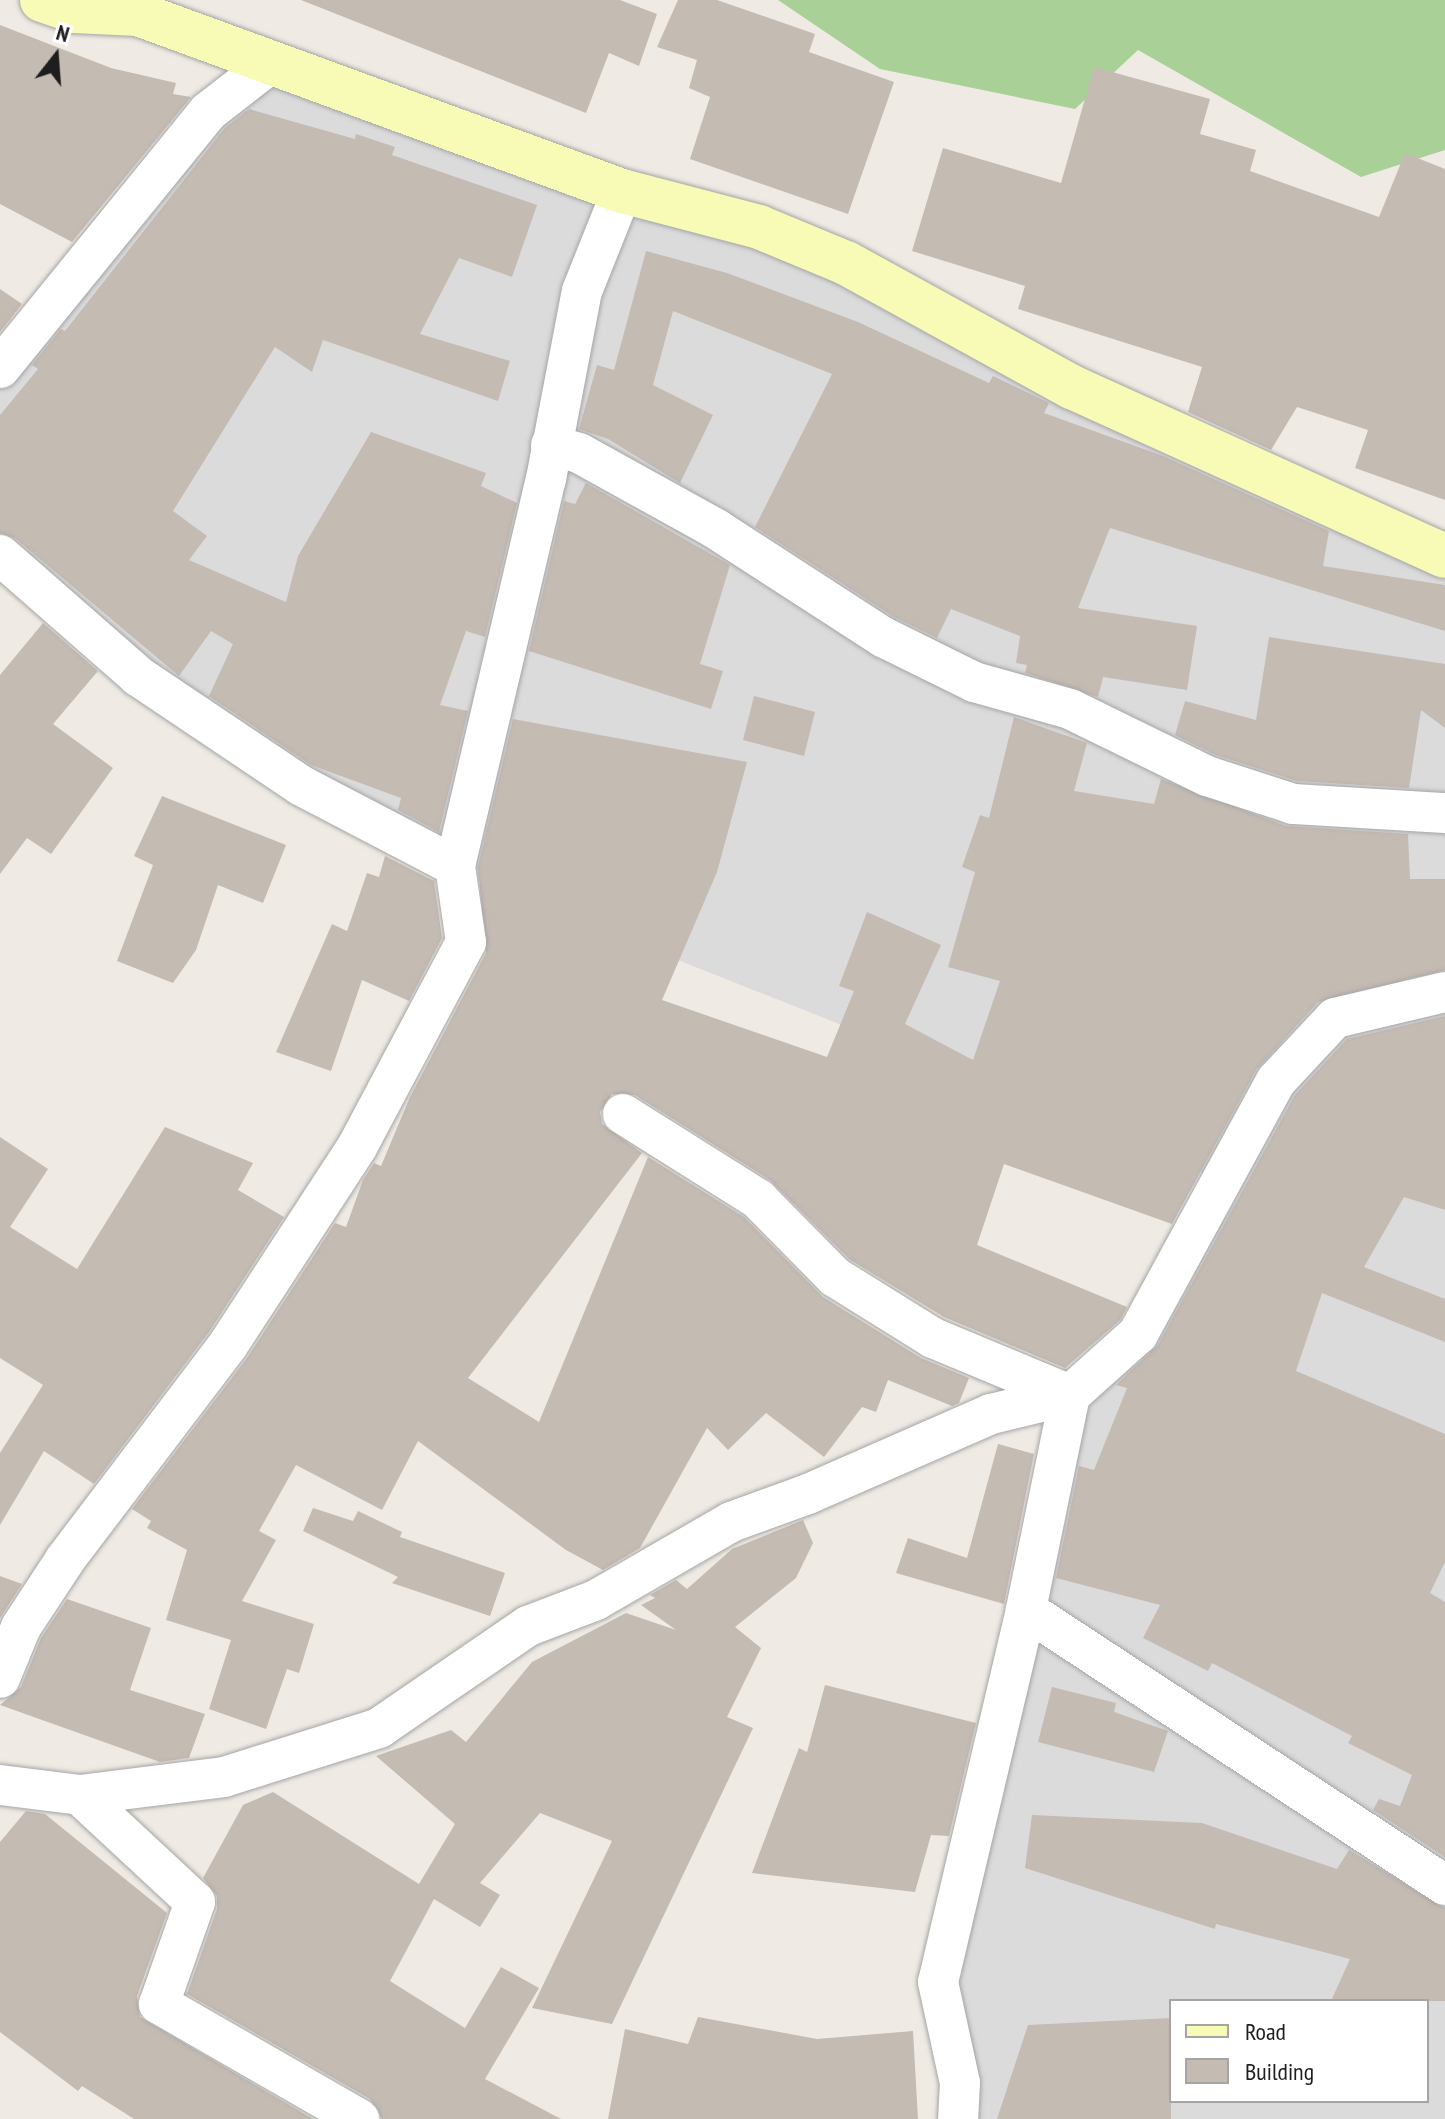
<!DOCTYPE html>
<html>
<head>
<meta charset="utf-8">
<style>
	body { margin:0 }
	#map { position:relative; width:1445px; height:2119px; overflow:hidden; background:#efebe4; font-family:"PT Sans Narrow",sans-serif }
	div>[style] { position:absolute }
	.residential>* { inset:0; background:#dcdbdb }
	.forest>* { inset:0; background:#a9d097 }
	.building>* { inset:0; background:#c4bbb3 }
	.roads { filter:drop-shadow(0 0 2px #a5a5a5) drop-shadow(0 0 2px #a5a5a5) }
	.minor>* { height:40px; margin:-20px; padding:0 20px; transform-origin:20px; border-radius:20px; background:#fff }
	.secondary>* { height:44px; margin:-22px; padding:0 22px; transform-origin:22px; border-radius:22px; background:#f8fbb6 }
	span { translate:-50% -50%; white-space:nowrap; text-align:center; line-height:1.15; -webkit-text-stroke:7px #fff; paint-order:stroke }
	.legend { position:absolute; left:1169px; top:1999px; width:260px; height:104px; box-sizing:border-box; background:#fff; border:2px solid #a5a5a5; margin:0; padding:10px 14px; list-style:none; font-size:24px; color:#1e1e1e }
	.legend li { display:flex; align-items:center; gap:16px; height:40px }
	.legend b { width:40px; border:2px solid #a5a5a5 }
	.north { position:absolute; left:16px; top:16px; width:80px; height:80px; -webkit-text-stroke:6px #fff; paint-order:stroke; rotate:17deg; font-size:22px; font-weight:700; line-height:32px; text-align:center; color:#1e1e1e }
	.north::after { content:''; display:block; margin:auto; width:28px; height:36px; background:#1e1e1e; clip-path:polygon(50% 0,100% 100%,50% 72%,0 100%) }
</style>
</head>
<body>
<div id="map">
	<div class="residential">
		<div style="clip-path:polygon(evenodd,235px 59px,784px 238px,1445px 542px,1445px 2119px,946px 2119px,939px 1953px,1076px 1430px,1226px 1185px,1159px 1151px,469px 877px,0 565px,0 375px,235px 59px,1171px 2001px,1427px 2001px,1427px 2101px,1171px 2101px,1171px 2001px)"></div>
	</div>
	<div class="forest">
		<div style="clip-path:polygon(778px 0,1445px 0,1445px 150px,1361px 177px,1138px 50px,1075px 109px,880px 69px)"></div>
	</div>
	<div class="building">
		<div style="clip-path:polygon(301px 0,620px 0,657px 14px,639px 66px,609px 53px,586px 113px)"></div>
		<div style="clip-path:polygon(678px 0,717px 0,815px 34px,809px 52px,894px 82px,848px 214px,690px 159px,710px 97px,689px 88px,697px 60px,657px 47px)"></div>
		<div style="clip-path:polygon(0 25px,111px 68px,176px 83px,173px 94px,191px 97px,72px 242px,0 204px)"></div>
		<div style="clip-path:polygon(1094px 67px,1210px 99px,1200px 134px,1256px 150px,1250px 171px,1379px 217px,1405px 153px,1445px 169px,1445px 500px,1355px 468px,1368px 430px,1297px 407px,1271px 450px,1188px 412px,1202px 367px,1018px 309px,1025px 286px,912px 251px,943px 148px,1061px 183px)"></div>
		<div style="clip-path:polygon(249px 109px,355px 139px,356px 134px,395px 147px,392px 155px,537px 205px,512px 277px,459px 258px,420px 334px,510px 361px,498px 401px,323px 340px,312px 372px,275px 347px,173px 511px,207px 536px,189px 560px,286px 602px,298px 556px,371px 432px,486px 473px,481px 486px,517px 503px,485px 637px,466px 631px,440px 705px,468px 711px,439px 832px,398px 810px,401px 798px,311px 765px,209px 696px,233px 644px,211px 631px,179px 676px,15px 538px,0 533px,0 415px,38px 369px,32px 365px,61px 329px,65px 331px,224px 129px)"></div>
		<div style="clip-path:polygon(646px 251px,727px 273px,858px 322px,989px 383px,993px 376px,1049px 403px,1044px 413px,1163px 456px,1329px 531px,1323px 566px,1445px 585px,1445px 631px,1110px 528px,1078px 608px,1197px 626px,1187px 690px,1103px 677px,1098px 697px,1025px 673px,1027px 665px,1016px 663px,1020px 636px,951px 609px,937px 638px,894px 617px,755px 527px,832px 374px,673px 311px,653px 385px,713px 415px,680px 483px,608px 439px,579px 429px,597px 365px,614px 370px)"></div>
		<div style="clip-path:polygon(0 289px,22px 304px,0 332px)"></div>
		<div style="clip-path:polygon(586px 483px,730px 565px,700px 664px,723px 671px,711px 709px,529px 651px,564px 501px,575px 504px)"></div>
		<div style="clip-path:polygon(43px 623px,98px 671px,53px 724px,113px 768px,51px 854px,27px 838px,0 874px,0 675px)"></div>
		<div style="clip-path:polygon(1269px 637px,1445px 664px,1445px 728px,1421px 710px,1409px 788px,1297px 781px,1216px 755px,1175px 735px,1185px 701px,1256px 720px)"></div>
		<div style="clip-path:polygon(754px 696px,815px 712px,804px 756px,743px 740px)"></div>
		<div style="clip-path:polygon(1014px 717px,1087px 743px,1074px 791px,1154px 804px,1161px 779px,1286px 826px,1408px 834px,1410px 879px,1445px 879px,1445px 970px,1318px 1002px,1256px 1070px,1172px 1224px,1004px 1164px,977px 1245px,1127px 1307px,1120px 1320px,1065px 1368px,944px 1317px,849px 1259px,770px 1180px,635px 1095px,612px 1094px,600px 1112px,602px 1124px,642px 1153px,468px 1378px,539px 1422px,648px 1157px,744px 1217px,823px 1297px,921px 1358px,969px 1378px,959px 1403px,952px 1406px,888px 1380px,876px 1412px,862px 1407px,824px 1457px,766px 1413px,728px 1450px,707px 1428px,640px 1548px,603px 1570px,566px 1550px,418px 1441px,382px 1510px,296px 1465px,259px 1531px,276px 1540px,242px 1601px,314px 1624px,299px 1673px,287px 1669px,266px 1729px,209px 1709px,231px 1640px,166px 1620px,187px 1550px,147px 1528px,151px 1521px,132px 1509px,247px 1358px,335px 1223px,346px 1227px,363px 1180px,374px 1163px,381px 1166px,410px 1097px,486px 953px,478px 867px,513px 719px,747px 762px,717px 872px,662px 1000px,827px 1057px,854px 991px,839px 986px,867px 912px,941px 945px,905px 1024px,973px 1060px,1000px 981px,948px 967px,975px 872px,962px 867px,980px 815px,989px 818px)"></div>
		<div style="clip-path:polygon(162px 796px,286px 845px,263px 903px,218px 885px,196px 950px,173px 983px,117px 961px,153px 865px,134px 856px)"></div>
		<div style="clip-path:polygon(385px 856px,434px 881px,442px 938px,409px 1001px,362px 980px,331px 1071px,276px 1052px,332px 924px,347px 931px,367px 873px,379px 877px)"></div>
		<div style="clip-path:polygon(1445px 1016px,1445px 1210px,1404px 1197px,1364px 1267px,1445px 1299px,1445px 1342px,1322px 1293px,1296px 1371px,1445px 1434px,1445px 1562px,1430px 1593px,1445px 1602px,1445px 1857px,1373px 1810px,1379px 1799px,1400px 1806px,1412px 1775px,1348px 1743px,1352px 1736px,1212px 1663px,1208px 1671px,1143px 1638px,1160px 1605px,1056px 1578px,1079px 1466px,1094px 1470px,1127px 1388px,1116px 1385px,1158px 1345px,1295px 1095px,1347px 1039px)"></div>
		<div style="clip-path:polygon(165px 1127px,253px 1163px,238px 1190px,284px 1217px,209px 1332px,94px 1484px,44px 1451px,0 1525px,0 1453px,43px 1385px,0 1358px,0 1137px,48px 1169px,10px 1227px,77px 1269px)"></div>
		<div style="clip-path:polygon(998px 1444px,1034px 1454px,1004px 1604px,896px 1573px,908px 1538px,967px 1558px)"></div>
		<div style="clip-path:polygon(313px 1508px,353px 1521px,358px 1511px,402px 1532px,400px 1537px,505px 1573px,490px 1616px,392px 1583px,398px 1577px,303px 1531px)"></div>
		<div style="clip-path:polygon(803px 1520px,813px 1543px,796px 1578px,735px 1627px,761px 1648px,727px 1717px,753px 1728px,612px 2024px,532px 2008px,612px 1841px,540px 1813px,480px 1883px,500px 1895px,480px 1927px,434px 1899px,390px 1981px,465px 2028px,501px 1967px,539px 1988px,485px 2079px,561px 2119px,382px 2119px,370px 2099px,187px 1994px,217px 1909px,217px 1896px,203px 1878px,243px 1805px,273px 1792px,419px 1884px,455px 1824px,376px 1756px,451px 1730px,466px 1742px,532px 1662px,626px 1613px,676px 1630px,641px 1605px,655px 1598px,650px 1595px,676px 1580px,687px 1589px,732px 1549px)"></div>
		<div style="clip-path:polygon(0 1576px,22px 1584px,0 1618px)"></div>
		<div style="clip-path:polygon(67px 1599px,151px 1628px,130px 1690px,205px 1714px,189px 1758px,160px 1762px,0 1705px,21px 1687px,41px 1638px)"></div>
		<div style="clip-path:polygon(825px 1685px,976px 1723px,949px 1836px,931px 1835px,915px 1892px,752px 1873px,799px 1748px,807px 1752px)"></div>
		<div style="clip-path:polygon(1052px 1687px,1116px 1703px,1114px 1712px,1168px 1731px,1154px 1772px,1038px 1742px)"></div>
		<div style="clip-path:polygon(26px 1811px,45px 1814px,167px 1913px,137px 1996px,140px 2017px,313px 2119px,134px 2119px,82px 2086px,78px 2091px,0 2032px,0 1842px)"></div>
		<div style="clip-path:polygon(1032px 1815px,1202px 1823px,1337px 1869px,1349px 1850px,1445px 1908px,1445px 2001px,1331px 2001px,1350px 1959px,1216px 1924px,1215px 1929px,1025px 1868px)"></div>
		<div style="clip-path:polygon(698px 2017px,817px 2039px,913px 2031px,918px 2119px,608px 2119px,625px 2029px,688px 2044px)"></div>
		<div style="clip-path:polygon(1171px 2018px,1171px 2119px,997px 2119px,1028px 2025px)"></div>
	</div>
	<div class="roads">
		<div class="minor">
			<div style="left:0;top:368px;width:330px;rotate:-50.9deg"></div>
			<div style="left:208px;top:112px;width:80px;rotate:-37.9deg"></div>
			<div style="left:551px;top:445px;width:29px;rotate:16deg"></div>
			<div style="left:579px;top:453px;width:157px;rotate:29deg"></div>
			<div style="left:716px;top:529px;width:199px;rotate:32.9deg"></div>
			<div style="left:883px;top:637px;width:102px;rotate:26.3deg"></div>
			<div style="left:974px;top:682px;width:100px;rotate:15.7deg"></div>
			<div style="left:1070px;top:709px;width:153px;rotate:26.1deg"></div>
			<div style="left:1207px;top:776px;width:90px;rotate:18deg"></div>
			<div style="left:1293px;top:804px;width:152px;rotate:3.4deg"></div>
			<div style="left:0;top:555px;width:184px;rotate:41.2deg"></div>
			<div style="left:138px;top:676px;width:195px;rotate:33.9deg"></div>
			<div style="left:300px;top:785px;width:175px;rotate:27.6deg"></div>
			<div style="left:455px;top:866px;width:77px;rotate:81.8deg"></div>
			<div style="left:466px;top:942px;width:232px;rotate:118deg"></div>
			<div style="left:357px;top:1147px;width:236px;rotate:123.1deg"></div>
			<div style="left:228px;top:1345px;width:270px;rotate:127.2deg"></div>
			<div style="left:65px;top:1560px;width:80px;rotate:123.3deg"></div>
			<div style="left:21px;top:1627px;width:55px;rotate:112.4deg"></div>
			<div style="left:455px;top:866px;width:398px;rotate:-76.8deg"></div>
			<div style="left:546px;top:479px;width:191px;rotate:-79.2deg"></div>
			<div style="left:582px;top:291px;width:108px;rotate:-68.2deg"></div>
			<div style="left:623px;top:1114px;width:160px;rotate:32.2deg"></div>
			<div style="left:758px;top:1199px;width:110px;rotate:45.4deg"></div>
			<div style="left:835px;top:1277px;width:115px;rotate:31.9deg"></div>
			<div style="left:933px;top:1338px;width:148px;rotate:22.6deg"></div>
			<div style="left:1070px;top:1395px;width:219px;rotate:101.6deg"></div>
			<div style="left:1026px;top:1610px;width:382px;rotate:103.3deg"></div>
			<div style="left:938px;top:1982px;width:103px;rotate:77.7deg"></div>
			<div style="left:960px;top:2083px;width:36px;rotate:93deg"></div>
			<div style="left:1026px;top:1610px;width:501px;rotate:33.28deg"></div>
			<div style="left:0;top:1785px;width:81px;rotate:7.1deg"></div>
			<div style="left:80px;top:1795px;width:145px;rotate:-7.1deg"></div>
			<div style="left:224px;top:1777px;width:163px;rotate:-17.5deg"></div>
			<div style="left:379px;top:1728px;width:181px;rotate:-34.4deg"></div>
			<div style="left:528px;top:1626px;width:73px;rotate:-20.9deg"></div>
			<div style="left:596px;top:1600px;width:156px;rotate:-30deg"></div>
			<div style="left:731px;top:1522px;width:82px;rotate:-20deg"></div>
			<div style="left:808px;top:1494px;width:200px;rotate:-23.6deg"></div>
			<div style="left:991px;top:1414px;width:81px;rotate:-13.5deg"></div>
			<div style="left:1070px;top:1395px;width:91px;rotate:-41.9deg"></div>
			<div style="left:1138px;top:1334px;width:288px;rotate:-61.4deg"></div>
			<div style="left:1276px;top:1081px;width:86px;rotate:-46.9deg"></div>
			<div style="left:1335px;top:1018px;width:113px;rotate:-13.3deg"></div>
			<div style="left:80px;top:1795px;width:157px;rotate:42.9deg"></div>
			<div style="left:195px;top:1902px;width:108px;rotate:109.4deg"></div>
			<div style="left:159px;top:2004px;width:231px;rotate:29.9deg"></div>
		</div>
		<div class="secondary">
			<div style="left:42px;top:0;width:34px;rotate:19deg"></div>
			<div style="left:74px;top:11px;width:64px;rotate:2.7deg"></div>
			<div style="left:119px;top:0;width:24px;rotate:36deg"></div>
			<div style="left:138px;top:14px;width:515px;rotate:20.09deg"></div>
			<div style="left:622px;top:191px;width:142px;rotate:14.7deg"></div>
			<div style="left:759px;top:227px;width:94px;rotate:22.5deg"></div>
			<div style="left:846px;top:263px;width:258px;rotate:28.8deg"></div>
			<div style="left:1072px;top:387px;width:409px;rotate:24.4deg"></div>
		</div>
	</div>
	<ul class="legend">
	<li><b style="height:10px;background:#f8fbb6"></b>Road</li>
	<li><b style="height:22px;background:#c4bbb3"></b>Building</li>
	</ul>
	<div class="north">N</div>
</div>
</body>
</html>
